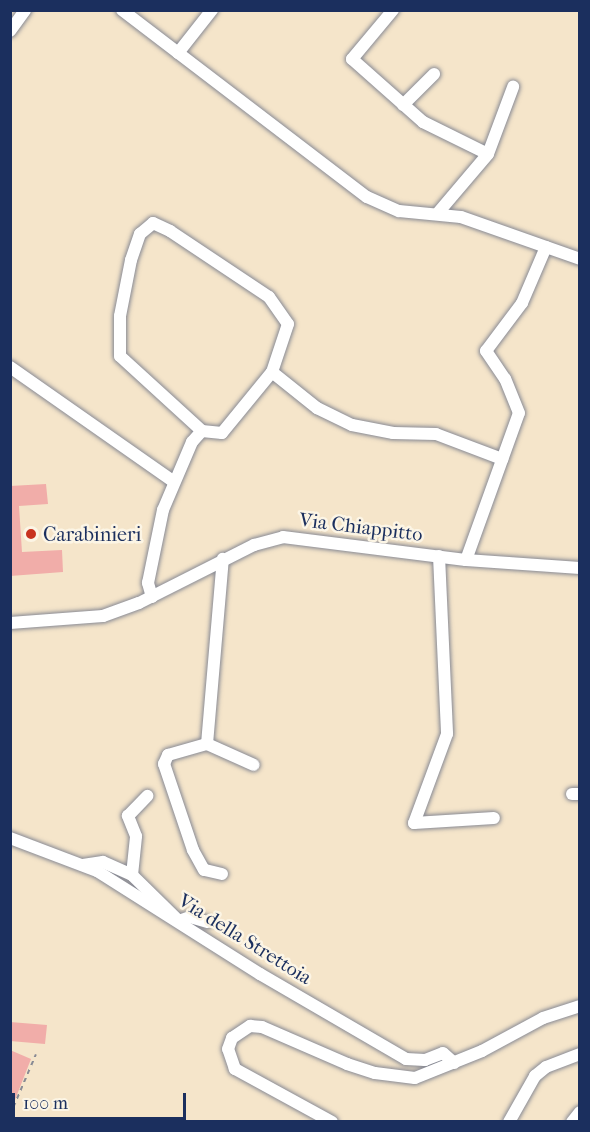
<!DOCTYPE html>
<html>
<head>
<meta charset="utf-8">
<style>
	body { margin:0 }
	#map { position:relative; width:590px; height:1132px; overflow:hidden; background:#f5e5ca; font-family:"IM FELL French Canon",serif }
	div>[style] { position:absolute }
	.building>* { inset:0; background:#f1ada9 }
	.path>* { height:2px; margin-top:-1px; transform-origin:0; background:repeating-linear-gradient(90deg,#888a94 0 4.5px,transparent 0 9px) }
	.roads { filter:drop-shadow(0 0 2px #888a94) drop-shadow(0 0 2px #888a94) }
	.minor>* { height:12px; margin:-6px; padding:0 6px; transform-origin:6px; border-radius:6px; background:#fff }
	.dots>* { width:16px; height:16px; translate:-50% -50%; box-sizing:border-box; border:3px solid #fcf5e5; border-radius:50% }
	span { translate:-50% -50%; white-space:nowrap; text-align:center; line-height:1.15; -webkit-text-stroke:5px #fcf5e5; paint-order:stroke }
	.street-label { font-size:20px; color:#1b2f5e }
	.poi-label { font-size:20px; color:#1b2f5e }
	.left { translate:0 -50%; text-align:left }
	.frame { position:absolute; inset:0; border:12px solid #1b2f5e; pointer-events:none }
	.scale { position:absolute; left:12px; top:1093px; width:174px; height:27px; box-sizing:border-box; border:3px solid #1b2f5e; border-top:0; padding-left:8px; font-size:18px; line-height:21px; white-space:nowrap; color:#1b2f5e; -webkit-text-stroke:4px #fcf5e5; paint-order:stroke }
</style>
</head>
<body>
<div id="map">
	<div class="building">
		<div style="clip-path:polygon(46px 484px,48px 504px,19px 506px,22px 552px,62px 550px,63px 572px,10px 576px,10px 486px)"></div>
		<div style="clip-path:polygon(10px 1022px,47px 1025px,45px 1044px,10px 1041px)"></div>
		<div style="clip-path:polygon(10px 1050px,31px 1059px,11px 1110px,10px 1109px)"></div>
	</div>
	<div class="path">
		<div style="left:10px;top:1115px;width:66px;rotate:-66.9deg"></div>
	</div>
	<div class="roads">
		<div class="minor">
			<div style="left:122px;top:10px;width:308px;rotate:37.4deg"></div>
			<div style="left:367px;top:197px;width:35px;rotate:24deg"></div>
			<div style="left:399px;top:211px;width:62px;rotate:5.5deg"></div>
			<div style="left:461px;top:217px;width:126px;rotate:19.4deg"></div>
			<div style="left:393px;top:10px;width:64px;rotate:129.9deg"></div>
			<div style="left:352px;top:59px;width:95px;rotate:41.6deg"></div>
			<div style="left:423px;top:122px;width:72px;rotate:26.2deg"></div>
			<div style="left:488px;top:154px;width:77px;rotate:130.3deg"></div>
			<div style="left:10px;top:31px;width:26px;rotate:-54deg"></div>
			<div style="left:178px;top:53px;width:55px;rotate:-51.7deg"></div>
			<div style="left:403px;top:105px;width:44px;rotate:-45deg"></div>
			<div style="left:488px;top:154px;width:72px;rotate:-69.5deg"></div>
			<div style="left:10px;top:367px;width:200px;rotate:35deg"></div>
			<div style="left:202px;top:431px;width:111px;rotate:-137.6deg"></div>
			<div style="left:120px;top:356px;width:40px;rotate:-90deg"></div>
			<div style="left:120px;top:316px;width:57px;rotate:-78.9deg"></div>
			<div style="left:131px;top:260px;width:28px;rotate:-71deg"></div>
			<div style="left:140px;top:234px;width:17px;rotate:-40deg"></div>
			<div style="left:153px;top:223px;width:19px;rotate:25deg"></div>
			<div style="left:170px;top:231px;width:119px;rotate:33.7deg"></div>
			<div style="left:269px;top:297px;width:33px;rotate:55deg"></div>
			<div style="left:288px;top:324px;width:51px;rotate:108.4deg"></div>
			<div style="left:439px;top:556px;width:178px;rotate:87.4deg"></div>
			<div style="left:447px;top:734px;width:95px;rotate:110.3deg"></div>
			<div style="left:414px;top:823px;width:80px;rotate:-3.6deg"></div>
			<div style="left:466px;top:560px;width:156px;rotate:-70.2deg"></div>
			<div style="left:519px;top:413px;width:37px;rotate:-112deg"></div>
			<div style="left:505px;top:379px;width:34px;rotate:-124deg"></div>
			<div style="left:486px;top:351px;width:60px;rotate:-53.1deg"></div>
			<div style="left:522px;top:303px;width:61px;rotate:-66.8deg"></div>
			<div style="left:152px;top:597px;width:15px;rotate:-106deg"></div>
			<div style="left:148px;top:583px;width:75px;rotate:-78.4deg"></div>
			<div style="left:163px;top:510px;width:74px;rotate:-66.9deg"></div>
			<div style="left:192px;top:442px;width:15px;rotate:-48deg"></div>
			<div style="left:202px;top:431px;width:20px;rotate:6deg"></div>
			<div style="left:222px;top:433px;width:79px;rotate:-50.7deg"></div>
			<div style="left:272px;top:372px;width:58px;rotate:38.7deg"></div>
			<div style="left:317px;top:408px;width:39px;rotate:26deg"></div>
			<div style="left:352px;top:425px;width:42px;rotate:11deg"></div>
			<div style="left:393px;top:433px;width:43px;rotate:1.3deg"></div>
			<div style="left:436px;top:434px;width:71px;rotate:20.7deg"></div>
			<div style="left:10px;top:623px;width:93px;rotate:-4.3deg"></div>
			<div style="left:103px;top:616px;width:38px;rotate:-20deg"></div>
			<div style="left:139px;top:603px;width:129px;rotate:-26.8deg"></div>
			<div style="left:254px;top:545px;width:30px;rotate:-15deg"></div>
			<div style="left:283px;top:537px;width:184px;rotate:7.2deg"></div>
			<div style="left:466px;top:560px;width:114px;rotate:4deg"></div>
			<div style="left:207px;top:744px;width:51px;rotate:24.1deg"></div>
			<div style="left:572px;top:794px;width:8px"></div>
			<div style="left:10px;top:838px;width:93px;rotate:20.8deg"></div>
			<div style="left:97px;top:871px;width:193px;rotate:32.3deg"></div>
			<div style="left:260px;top:974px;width:169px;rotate:30.2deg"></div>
			<div style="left:406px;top:1059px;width:19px;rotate:3deg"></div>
			<div style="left:425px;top:1060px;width:19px;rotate:-21deg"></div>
			<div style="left:443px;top:1053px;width:15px;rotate:42deg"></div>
			<div style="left:83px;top:865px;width:20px;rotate:-9deg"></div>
			<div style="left:103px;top:862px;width:32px;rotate:24deg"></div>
			<div style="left:132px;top:875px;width:66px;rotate:44.4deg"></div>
			<div style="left:179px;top:921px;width:12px;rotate:-20deg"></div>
			<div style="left:190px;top:917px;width:18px;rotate:16deg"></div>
			<div style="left:222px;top:874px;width:18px;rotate:-167deg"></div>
			<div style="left:204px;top:870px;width:23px;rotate:-119deg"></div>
			<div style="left:193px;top:850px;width:91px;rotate:-108.6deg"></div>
			<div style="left:164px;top:764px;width:10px;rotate:-66deg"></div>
			<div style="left:168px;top:755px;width:41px;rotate:-15.8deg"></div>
			<div style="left:207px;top:744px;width:186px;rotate:-85.1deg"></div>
			<div style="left:132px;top:875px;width:39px;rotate:-84deg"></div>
			<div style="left:136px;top:836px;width:22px;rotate:-112deg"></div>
			<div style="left:128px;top:816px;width:28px;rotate:-46deg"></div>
			<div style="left:332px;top:1122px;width:111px;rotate:-151.3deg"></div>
			<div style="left:235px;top:1069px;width:21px;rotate:-109deg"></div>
			<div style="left:228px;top:1049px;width:12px;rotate:-70deg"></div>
			<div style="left:232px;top:1038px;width:22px;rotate:-34deg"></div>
			<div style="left:250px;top:1026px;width:12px;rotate:5deg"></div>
			<div style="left:262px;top:1027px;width:93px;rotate:23.5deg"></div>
			<div style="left:347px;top:1064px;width:29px;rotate:18deg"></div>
			<div style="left:375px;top:1073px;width:40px;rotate:7.1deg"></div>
			<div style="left:415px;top:1078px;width:72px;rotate:-21.9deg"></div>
			<div style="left:482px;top:1051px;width:69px;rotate:-28.4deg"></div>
			<div style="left:543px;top:1018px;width:39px;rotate:-18deg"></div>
			<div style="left:509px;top:1122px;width:53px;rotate:-60.5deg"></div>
			<div style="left:535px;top:1076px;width:14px;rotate:-39deg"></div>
			<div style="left:546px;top:1067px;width:36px;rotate:-21deg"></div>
			<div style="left:572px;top:1122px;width:13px;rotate:-51deg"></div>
		</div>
	</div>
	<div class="dots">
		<div style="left:31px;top:534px;background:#c8321e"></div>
	</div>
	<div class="street-label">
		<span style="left:361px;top:527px;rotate:7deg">Via Chiappitto</span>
		<span style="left:245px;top:939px;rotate:32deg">Via della Strettoia</span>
	</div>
	<div class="poi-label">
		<span class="left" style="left:43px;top:534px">Carabinieri</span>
	</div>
	<div class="frame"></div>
	<div class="scale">100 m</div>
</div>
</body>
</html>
